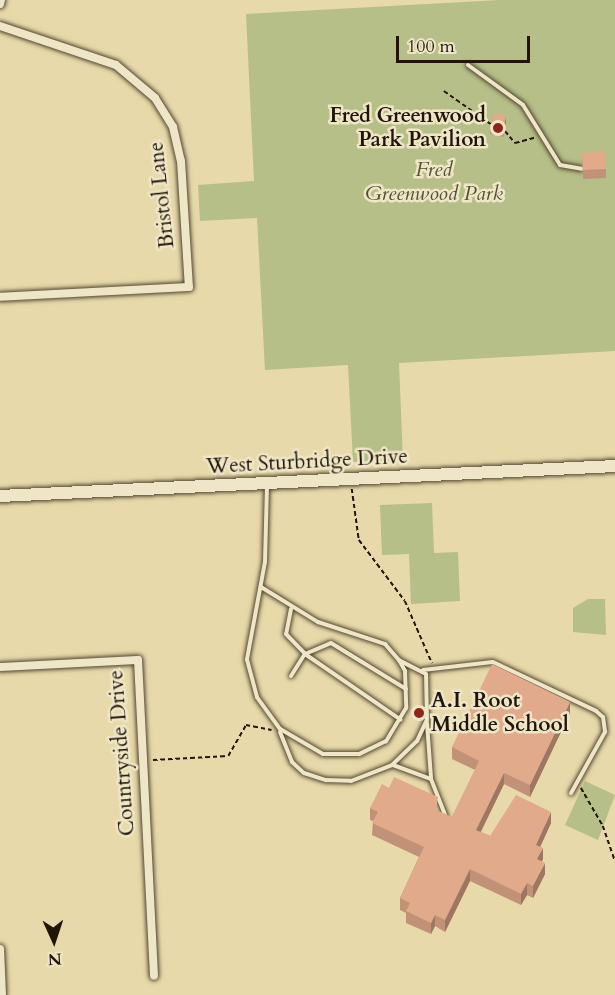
<!DOCTYPE html>
<html>
<head>
<meta charset="utf-8">
<style>
	body { margin:0 }
	#map { position:relative; width:615px; height:995px; overflow:hidden; background:#e7d9a9; font-family:Cardo,serif }
	div>[style] { position:absolute }
	.green>* { inset:0; background:#b6bf87 }
	.path>* { height:1.5px; margin-top:-0.75px; transform-origin:0; background:repeating-linear-gradient(90deg,#211509 0 4.5px,transparent 0 7.5px) }
	.roads { filter:drop-shadow(0 0 2px #524631) drop-shadow(0 0 2px #524631) }
	.lane>* { height:4px; margin:-2px; padding:0 2px; transform-origin:2px; border-radius:2px; background:#efe6c7 }
	.street>* { height:8px; margin:-4px; padding:0 4px; transform-origin:4px; border-radius:4px; background:#efe6c7 }
	.secondary>* { height:12px; margin:-6px; padding:0 6px; transform-origin:6px; border-radius:6px; background:#efe6c7 }
	.wall>* { inset:0; background:#c19278 }
	.shaded-wall>* { inset:0; background:#9d7761 }
	.building>* { inset:0; background:#e0aa8b }
	.dots>* { width:16px; height:16px; translate:-50% -50%; box-sizing:border-box; border:3px solid #efe6c7; border-radius:50% }
	span { translate:-50% -50%; white-space:nowrap; text-align:center; line-height:1.15; -webkit-text-stroke:5px #efe6c7; paint-order:stroke }
	.poi-label { font-size:21px; color:#211509; font-weight:700 }
	.right { translate:-100% -50%; text-align:right }
	.left { translate:0 -50%; text-align:left }
	.park-label { font-size:21px; color:#555035; font-style:italic }
	.street-label { font-size:21px; color:#211509 }
	.north { position:absolute; left:24px; top:911px; width:60px; height:60px; -webkit-text-stroke:4px #efe6c7; paint-order:stroke; rotate:177deg; font-size:16px; font-weight:700; line-height:24px; text-align:center; color:#211509 }
	.north::after { content:''; display:block; margin:auto; width:21px; height:27px; background:#211509; clip-path:polygon(50% 0,100% 100%,50% 72%,0 100%) }
	.scale { position:absolute; left:396px; top:36px; width:134px; height:27px; box-sizing:border-box; border:3px solid #211509; border-top:0; padding-left:8px; font-size:18px; line-height:21px; white-space:nowrap; color:#211509; -webkit-text-stroke:4px #efe6c7; paint-order:stroke }
</style>
</head>
<body>
<div id="map">
	<div class="green">
		<div style="clip-path:polygon(500px 0,615px 0,615px 351px,399px 363px,403px 460px,353px 462px,348px 365px,265px 370px,257px 218px,200px 221px,198px 185px,254px 181px,246px 14px)"></div>
		<div style="clip-path:polygon(432px 503px,434px 553px,458px 552px,460px 601px,411px 604px,409px 554px,382px 555px,380px 505px)"></div>
		<div style="clip-path:polygon(588px 599px,605px 599px,606px 635px,573px 632px,573px 608px)"></div>
		<div style="clip-path:polygon(585px 781px,615px 795px,598px 840px,565px 825px)"></div>
	</div>
	<div class="path">
		<div style="left:444px;top:91px;width:59px;rotate:35.3deg"></div>
		<div style="left:505px;top:131px;width:16px;rotate:50deg"></div>
		<div style="left:515px;top:143px;width:20px;rotate:-15deg"></div>
		<div style="left:352px;top:489px;width:51px;rotate:82.2deg"></div>
		<div style="left:359px;top:540px;width:76px;rotate:53deg"></div>
		<div style="left:405px;top:601px;width:68px;rotate:66.5deg"></div>
		<div style="left:153px;top:760px;width:75px;rotate:-3.1deg"></div>
		<div style="left:228px;top:756px;width:36px;rotate:-60deg"></div>
		<div style="left:246px;top:725px;width:26px;rotate:11deg"></div>
		<div style="left:581px;top:788px;width:44px;rotate:59.9deg"></div>
		<div style="left:603px;top:826px;width:36px;rotate:71deg"></div>
	</div>
	<div class="roads">
		<div class="lane">
			<div style="left:468px;top:65px;width:68px;rotate:36deg"></div>
			<div style="left:523px;top:105px;width:70px;rotate:58.3deg"></div>
			<div style="left:560px;top:165px;width:22px;rotate:10deg"></div>
			<div style="left:261px;top:587px;width:67px;rotate:31.6deg"></div>
			<div style="left:318px;top:622px;width:71px;rotate:18.2deg"></div>
			<div style="left:385px;top:644px;width:21px;rotate:49deg"></div>
			<div style="left:399px;top:660px;width:13px;rotate:61deg"></div>
			<div style="left:405px;top:671px;width:37px;rotate:88deg"></div>
			<div style="left:406px;top:708px;width:39px;rotate:121deg"></div>
			<div style="left:386px;top:741px;width:30px;rotate:154deg"></div>
			<div style="left:359px;top:754px;width:36px;rotate:180deg"></div>
			<div style="left:323px;top:754px;width:50px;rotate:-149.8deg"></div>
			<div style="left:280px;top:729px;width:39px;rotate:-126deg"></div>
			<div style="left:257px;top:697px;width:39px;rotate:-105deg"></div>
			<div style="left:247px;top:659px;width:99px;rotate:-79.5deg"></div>
			<div style="left:265px;top:562px;width:78px;rotate:-88.5deg"></div>
			<div style="left:291px;top:609px;width:25px;rotate:101deg"></div>
			<div style="left:286px;top:634px;width:28px;rotate:46deg"></div>
			<div style="left:305px;top:654px;width:116px;rotate:34.5deg"></div>
			<div style="left:423px;top:670px;width:70px;rotate:-6.5deg"></div>
			<div style="left:493px;top:662px;width:114px;rotate:25.4deg"></div>
			<div style="left:596px;top:711px;width:9px;rotate:41deg"></div>
			<div style="left:603px;top:717px;width:15px;rotate:82deg"></div>
			<div style="left:605px;top:732px;width:70px;rotate:119.1deg"></div>
			<div style="left:291px;top:676px;width:26px;rotate:-58deg"></div>
			<div style="left:305px;top:654px;width:28px;rotate:-23deg"></div>
			<div style="left:331px;top:643px;width:88px;rotate:31.5deg"></div>
			<div style="left:427px;top:723px;width:55px;rotate:85.8deg"></div>
			<div style="left:280px;top:732px;width:32px;rotate:68deg"></div>
			<div style="left:292px;top:762px;width:16px;rotate:43deg"></div>
			<div style="left:304px;top:773px;width:23px;rotate:18deg"></div>
			<div style="left:326px;top:780px;width:25px;rotate:2deg"></div>
			<div style="left:351px;top:781px;width:44px;rotate:-21.3deg"></div>
			<div style="left:392px;top:765px;width:35px;rotate:-44deg"></div>
			<div style="left:417px;top:741px;width:23px;rotate:-65deg"></div>
			<div style="left:427px;top:720px;width:46px;rotate:-91.2deg"></div>
			<div style="left:426px;top:674px;width:30px;rotate:-153deg"></div>
			<div style="left:393px;top:765px;width:40px;rotate:20.2deg"></div>
			<div style="left:431px;top:779px;width:41px;rotate:68.5deg"></div>
		</div>
		<div class="street">
			<div style="left:0;top:4px;width:4px;rotate:-76deg"></div>
			<div style="left:0;top:26px;width:122px;rotate:18.6deg"></div>
			<div style="left:116px;top:65px;width:51px;rotate:40.2deg"></div>
			<div style="left:155px;top:98px;width:34px;rotate:58deg"></div>
			<div style="left:173px;top:127px;width:35px;rotate:77deg"></div>
			<div style="left:181px;top:161px;width:126px;rotate:86.4deg"></div>
			<div style="left:189px;top:287px;width:189px;rotate:177deg"></div>
			<div style="left:0;top:667px;width:138px;rotate:-2.9deg"></div>
			<div style="left:138px;top:660px;width:316px;rotate:87.1deg"></div>
			<div style="left:0;top:949px;width:46px;rotate:87.5deg"></div>
		</div>
		<div class="secondary">
			<div style="left:0;top:496px;width:616px;rotate:-2.79deg"></div>
		</div>
	</div>
	<div class="wall">
		<div style="clip-path:polygon(506px 122px,503px 137px,490px 134px,490px 128px)"></div>
		<div style="clip-path:polygon(582px 153px,606px 169px,606px 178px,583px 179px)"></div>
		<div style="clip-path:polygon(570px 713px,530px 797px,504px 784px,481px 832px,490px 836px,551px 823px,540px 847px,543px 859px,542px 861px,545px 874px,533px 898px,527px 895px,521px 905px,470px 881px,445px 932px,435px 926px,431px 934px,406px 923px,406px 913px,400px 910px,400px 898px,419px 857px,372px 835px,373px 821px,370px 820px,370px 808px,438px 811px,452px 817px,475px 770px,452px 759px,452px 747px)"></div>
	</div>
	<div class="shaded-wall">
		<div style="clip-path:polygon(506px 116px,506px 122px,503px 137px,503px 131px)"></div>
		<div style="clip-path:polygon(570px 702px,570px 713px,530px 797px,530px 785px)"></div>
		<div style="clip-path:polygon(504px 773px,504px 784px,476px 841px,476px 830px)"></div>
		<div style="clip-path:polygon(551px 812px,551px 823px,536px 856px,536px 845px)"></div>
		<div style="clip-path:polygon(543px 848px,543px 859px,537px 870px,537px 859px)"></div>
		<div style="clip-path:polygon(545px 863px,545px 874px,533px 898px,533px 886px)"></div>
		<div style="clip-path:polygon(470px 869px,470px 881px,445px 932px,445px 920px)"></div>
		<div style="clip-path:polygon(527px 883px,527px 895px,521px 905px,521px 894px)"></div>
		<div style="clip-path:polygon(435px 915px,435px 926px,431px 934px,431px 923px)"></div>
	</div>
	<div class="building">
		<div style="clip-path:polygon(494px 113px,506px 116px,503px 131px,490px 128px)"></div>
		<div style="clip-path:polygon(605px 151px,606px 169px,583px 170px,582px 153px)"></div>
		<div style="clip-path:polygon(492px 664px,570px 702px,530px 785px,504px 773px,476px 830px,490px 836px,516px 795px,551px 812px,536px 845px,543px 848px,537px 859px,545px 863px,533px 886px,527px 883px,521px 894px,470px 869px,445px 920px,435px 915px,431px 923px,406px 911px,410px 903px,400px 898px,424px 847px,372px 823px,378px 812px,370px 808px,382px 784px,389px 788px,394px 777px,438px 797px,436px 810px,452px 817px,479px 761px,452px 747px)"></div>
	</div>
	<div class="dots">
		<div style="left:498px;top:128px;background:#8f2418"></div>
		<div style="left:419px;top:713px;background:#8f2418"></div>
	</div>
	<div class="poi-label">
		<span class="right" style="left:486px;top:128px">Fred Greenwood<br>Park Pavilion</span>
		<span class="left" style="left:431px;top:713px">A.I. Root<br>Middle School</span>
	</div>
	<div class="park-label">
		<span style="left:434px;top:182px">Fred<br>Greenwood Park</span>
	</div>
	<div class="street-label">
		<span style="left:162px;top:195px;rotate:-96deg">Bristol Lane</span>
		<span style="left:307px;top:462px;rotate:-3deg">West Sturbridge Drive</span>
		<span style="left:122px;top:753px;rotate:-94deg">Countryside Drive</span>
	</div>
	<div class="north">N</div>
	<div class="scale">100 m</div>
</div>
</body>
</html>
